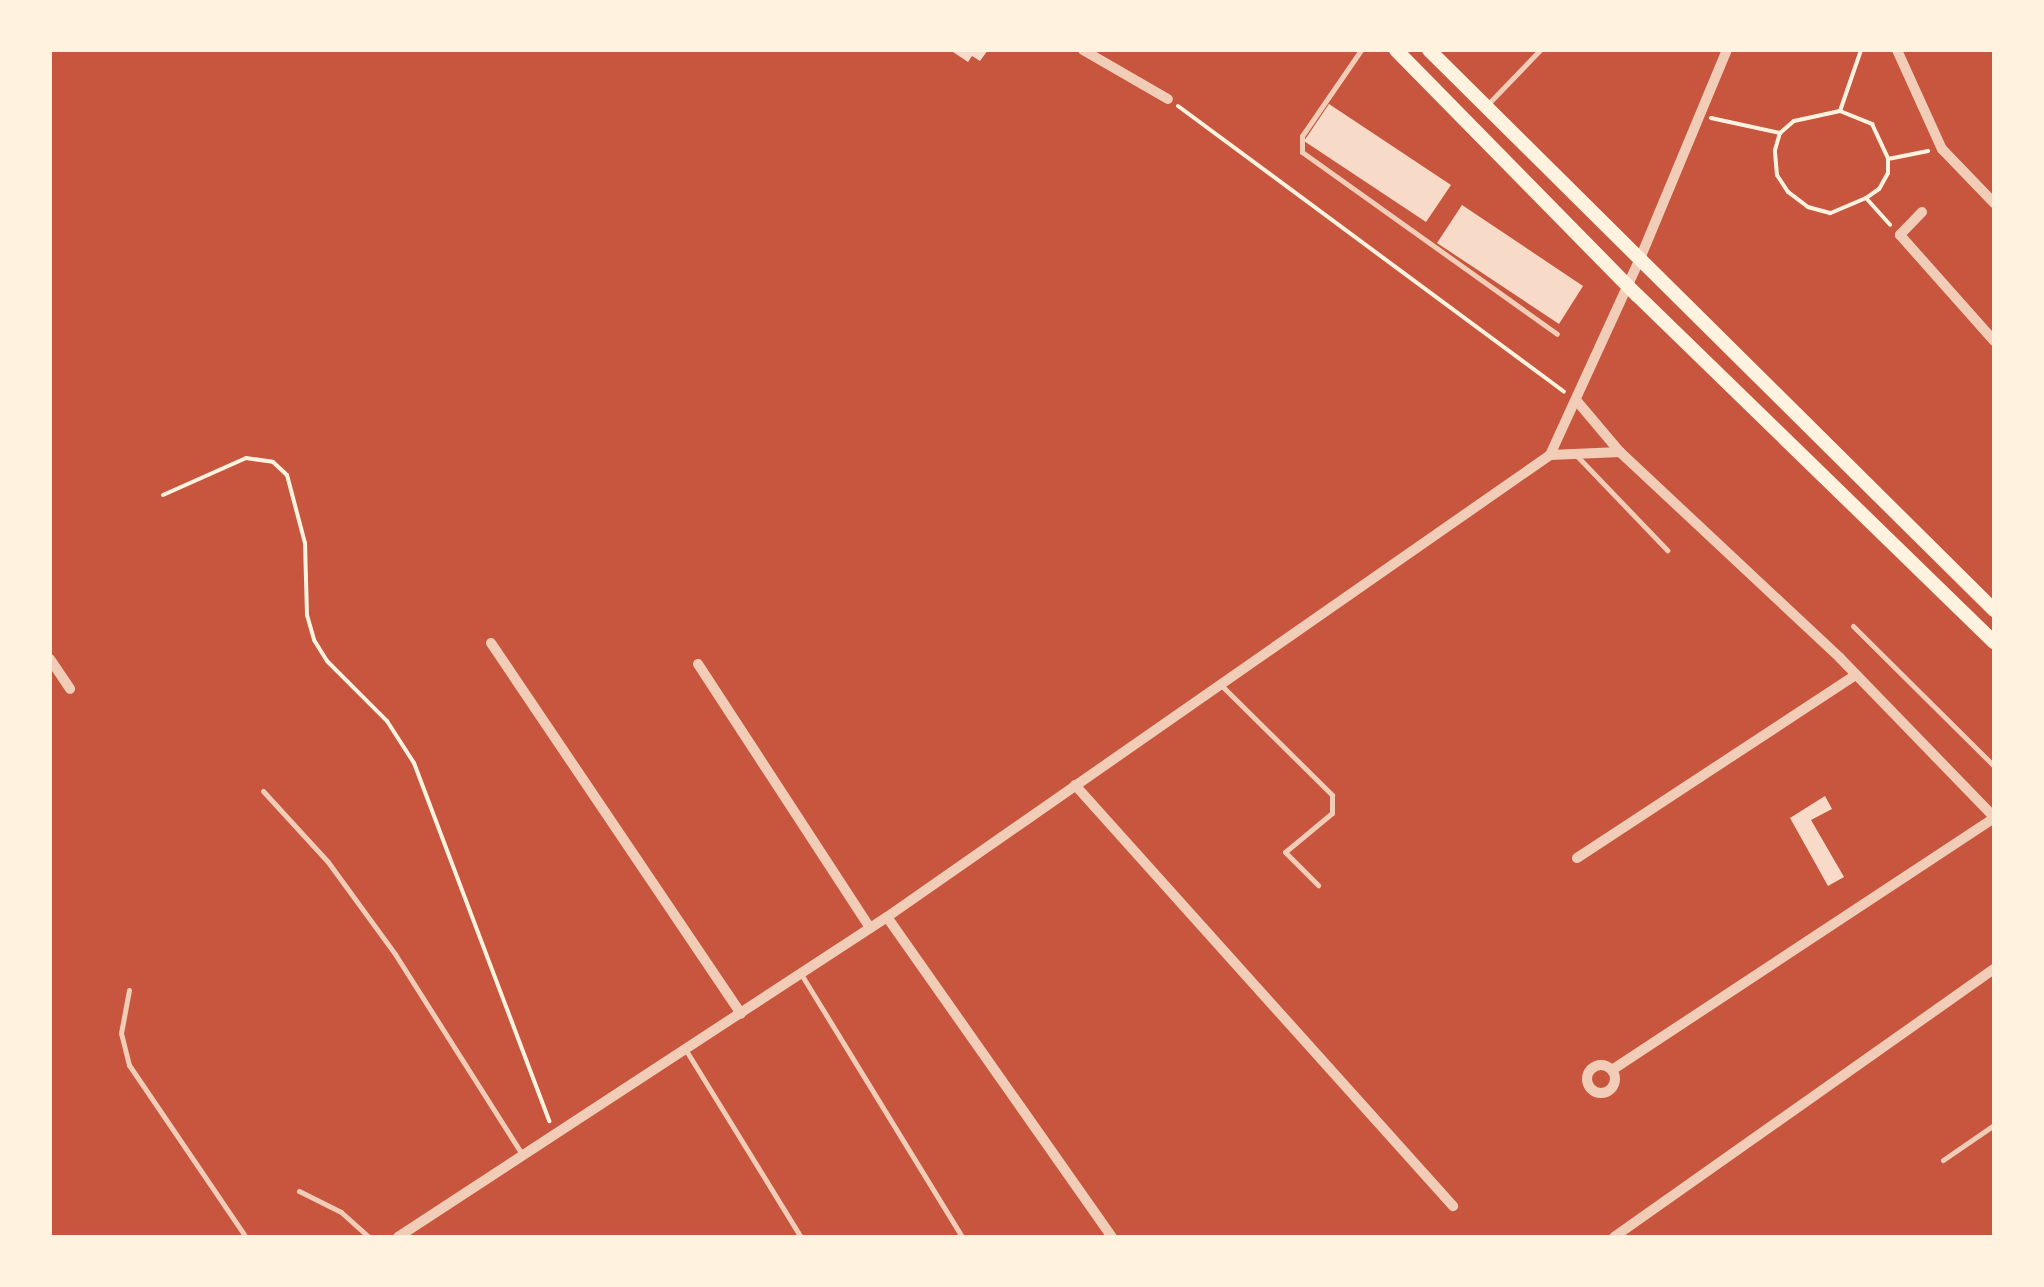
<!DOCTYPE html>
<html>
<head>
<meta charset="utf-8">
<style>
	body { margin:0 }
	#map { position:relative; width:2044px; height:1287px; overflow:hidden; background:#c8553d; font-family:Merriweather,serif }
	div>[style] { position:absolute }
	.building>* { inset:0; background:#f7dbc8 }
	.path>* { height:4px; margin:-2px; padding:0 2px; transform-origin:2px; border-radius:2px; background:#fff3e0 }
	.service>* { height:5px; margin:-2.5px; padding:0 2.5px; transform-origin:2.5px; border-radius:2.5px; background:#f1ccb7 }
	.minor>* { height:10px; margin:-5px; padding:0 5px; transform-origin:5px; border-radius:5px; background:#f1ccb7 }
	.minor>.ring { margin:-5px; padding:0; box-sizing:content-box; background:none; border:10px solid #f1ccb7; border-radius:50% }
	.secondary>* { height:14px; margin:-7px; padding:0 7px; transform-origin:7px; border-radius:7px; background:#fff3e0 }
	span { translate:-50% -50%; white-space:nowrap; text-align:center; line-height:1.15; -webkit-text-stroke:10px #fff3e0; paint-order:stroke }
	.frame { position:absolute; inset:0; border:52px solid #fff3e0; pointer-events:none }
</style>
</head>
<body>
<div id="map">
	<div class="building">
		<div style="clip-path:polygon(950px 50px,988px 50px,980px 61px,972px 56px,968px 62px)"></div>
		<div style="clip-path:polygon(1329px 104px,1451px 185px,1426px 222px,1304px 141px)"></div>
		<div style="clip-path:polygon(1462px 205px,1583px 286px,1559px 324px,1437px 243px)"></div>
		<div style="clip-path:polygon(1825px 796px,1832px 809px,1811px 820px,1844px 877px,1828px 886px,1790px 818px)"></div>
	</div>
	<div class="path">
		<div style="left:1178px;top:106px;width:480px;rotate:36.5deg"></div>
		<div style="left:1840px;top:111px;width:35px;rotate:22deg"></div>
		<div style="left:1872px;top:124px;width:38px;rotate:65deg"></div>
		<div style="left:1888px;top:159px;width:14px;rotate:90deg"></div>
		<div style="left:1888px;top:173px;width:18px;rotate:119deg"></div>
		<div style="left:1879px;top:189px;width:16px;rotate:145deg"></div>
		<div style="left:1866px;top:198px;width:39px;rotate:157deg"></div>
		<div style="left:1830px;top:213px;width:23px;rotate:-165deg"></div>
		<div style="left:1808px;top:207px;width:25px;rotate:-143deg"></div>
		<div style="left:1788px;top:192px;width:20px;rotate:-123deg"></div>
		<div style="left:1777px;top:175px;width:25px;rotate:-95deg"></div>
		<div style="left:1775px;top:150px;width:18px;rotate:-74deg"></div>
		<div style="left:1780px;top:133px;width:18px;rotate:-41deg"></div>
		<div style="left:1794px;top:121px;width:47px;rotate:-12.3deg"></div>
		<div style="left:1840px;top:111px;width:65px;rotate:-71deg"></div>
		<div style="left:1711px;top:118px;width:71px;rotate:12.3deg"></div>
		<div style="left:1888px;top:159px;width:41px;rotate:-11.3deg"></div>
		<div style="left:1866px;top:198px;width:36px;rotate:48deg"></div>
		<div style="left:163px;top:495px;width:91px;rotate:-24deg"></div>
		<div style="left:246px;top:458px;width:27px;rotate:8deg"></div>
		<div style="left:273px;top:462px;width:19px;rotate:43deg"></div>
		<div style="left:287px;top:475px;width:70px;rotate:75.2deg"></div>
		<div style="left:305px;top:543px;width:72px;rotate:88.4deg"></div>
		<div style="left:307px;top:615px;width:26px;rotate:74deg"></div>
		<div style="left:314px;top:640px;width:25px;rotate:58deg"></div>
		<div style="left:327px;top:661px;width:85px;rotate:45deg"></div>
		<div style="left:387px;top:721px;width:50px;rotate:57.3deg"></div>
		<div style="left:414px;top:763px;width:383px;rotate:69.3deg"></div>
	</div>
	<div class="service">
		<div style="left:1361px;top:50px;width:104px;rotate:124.5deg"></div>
		<div style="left:1302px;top:136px;width:16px;rotate:90deg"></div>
		<div style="left:1302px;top:152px;width:313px;rotate:35.5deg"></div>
		<div style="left:1488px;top:104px;width:75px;rotate:-46.1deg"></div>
		<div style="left:1576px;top:455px;width:132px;rotate:46.2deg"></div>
		<div style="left:1853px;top:626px;width:199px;rotate:44.8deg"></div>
		<div style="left:1222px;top:686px;width:155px;rotate:44.7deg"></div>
		<div style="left:1332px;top:795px;width:18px;rotate:90deg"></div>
		<div style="left:1332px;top:813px;width:61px;rotate:140.3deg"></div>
		<div style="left:1285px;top:852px;width:47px;rotate:45deg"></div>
		<div style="left:263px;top:791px;width:96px;rotate:47.5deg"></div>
		<div style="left:328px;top:862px;width:114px;rotate:53.9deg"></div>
		<div style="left:395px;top:954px;width:237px;rotate:57.6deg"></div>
		<div style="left:801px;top:974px;width:308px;rotate:58.5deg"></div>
		<div style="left:129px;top:990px;width:44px;rotate:100.5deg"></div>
		<div style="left:121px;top:1033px;width:33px;rotate:76deg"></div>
		<div style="left:129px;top:1065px;width:208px;rotate:55.8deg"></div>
		<div style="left:687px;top:1052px;width:217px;rotate:58.4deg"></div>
		<div style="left:1943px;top:1160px;width:62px;rotate:-34.5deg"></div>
		<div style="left:299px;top:1191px;width:47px;rotate:26.6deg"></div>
		<div style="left:341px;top:1212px;width:38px;rotate:42deg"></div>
	</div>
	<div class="minor">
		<div style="left:1083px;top:50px;width:98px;rotate:30deg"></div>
		<div style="left:1897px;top:50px;width:109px;rotate:65.6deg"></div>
		<div style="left:1942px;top:149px;width:75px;rotate:46.1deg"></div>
		<div style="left:1922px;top:212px;width:32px;rotate:134deg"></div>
		<div style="left:1900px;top:235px;width:142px;rotate:48.4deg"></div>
		<div style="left:1576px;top:400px;width:68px;rotate:49.8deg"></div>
		<div style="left:1550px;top:455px;width:70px;rotate:-2.5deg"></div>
		<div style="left:1620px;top:452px;width:301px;rotate:43.1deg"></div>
		<div style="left:1840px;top:658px;width:221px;rotate:45.9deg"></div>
		<div style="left:1550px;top:455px;width:213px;rotate:-65.4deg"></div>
		<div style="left:1639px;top:261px;width:229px;rotate:-67.4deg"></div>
		<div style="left:491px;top:643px;width:447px;rotate:56deg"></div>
		<div style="left:50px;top:659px;width:36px;rotate:56deg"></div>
		<div style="left:698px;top:664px;width:315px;rotate:56.9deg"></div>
		<div style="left:1075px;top:785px;width:566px;rotate:48.08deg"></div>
		<div style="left:1577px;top:858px;width:334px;rotate:-33.3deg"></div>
		<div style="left:887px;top:917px;width:391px;rotate:54.9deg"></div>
		<div class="ring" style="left:1587px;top:1065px;width:18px;height:18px"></div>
		<div style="left:1612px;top:1070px;width:458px;rotate:-33.4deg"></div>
		<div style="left:398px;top:1237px;width:584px;rotate:-33.2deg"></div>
		<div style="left:887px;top:917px;width:808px;rotate:-34.87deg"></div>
		<div style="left:1614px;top:1237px;width:465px;rotate:-35.2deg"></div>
	</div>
	<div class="secondary">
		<div style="left:1396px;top:50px;width:344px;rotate:45.5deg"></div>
		<div style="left:1637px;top:295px;width:498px;rotate:44.2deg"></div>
		<div style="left:1429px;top:50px;width:796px;rotate:44.75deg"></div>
	</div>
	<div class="frame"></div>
</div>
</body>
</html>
